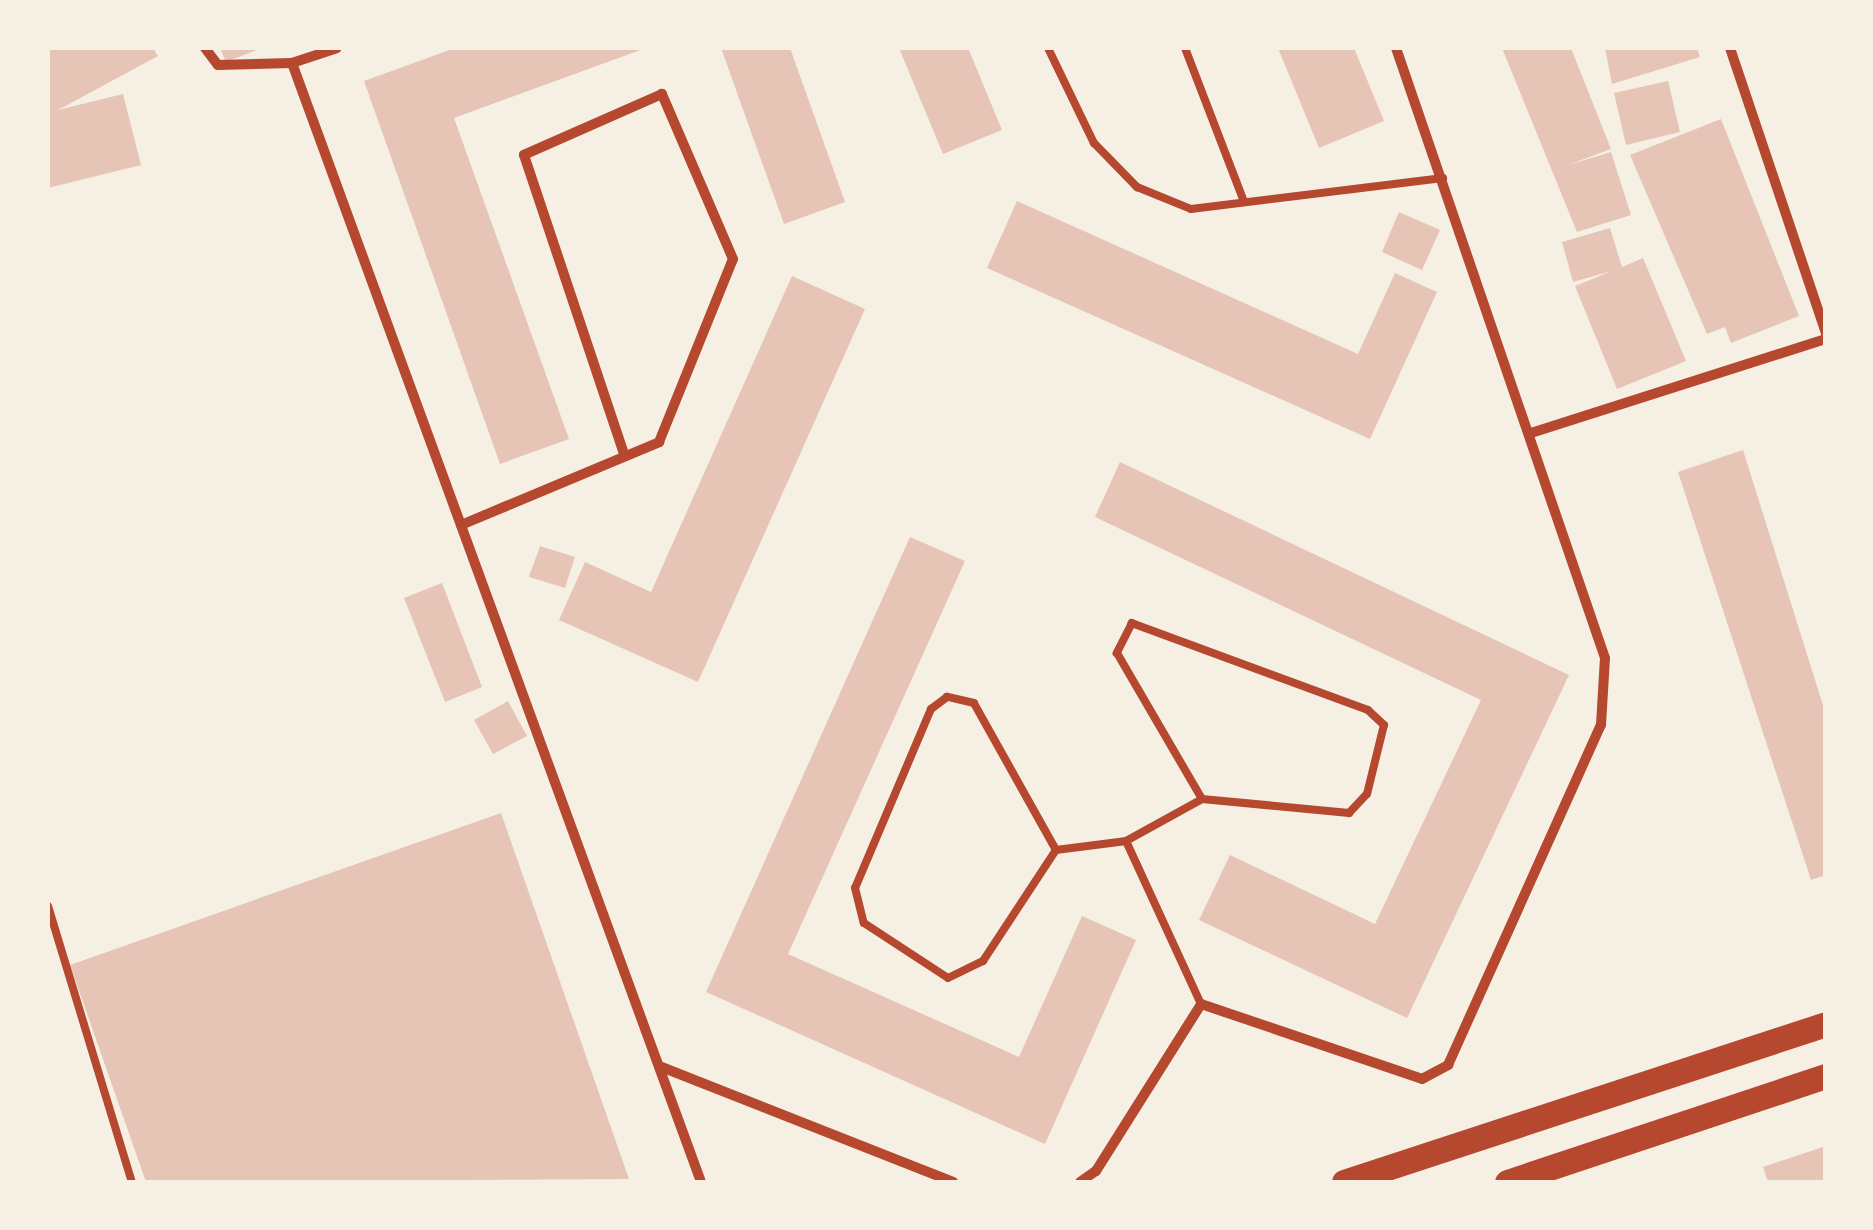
<!DOCTYPE html>
<html>
<head>
<meta charset="utf-8">
<style>
	body { margin:0 }
	#map { position:relative; width:1873px; height:1230px; overflow:hidden; background:#f6efe4; font-family:Karla,sans-serif }
	div>[style] { position:absolute }
	.building>* { inset:0; background:#e6c5b7 }
	.service>* { height:8px; margin:-4px; padding:0 4px; transform-origin:4px; border-radius:4px; background:#b5482f }
	.minor>* { height:10px; margin:-5px; padding:0 5px; transform-origin:5px; border-radius:5px; background:#b5482f }
	.primary>* { height:25px; margin:-12.5px; padding:0 12.5px; transform-origin:12.5px; border-radius:12.5px; background:#b5482f }
	span { translate:-50% -50%; white-space:nowrap; text-align:center; line-height:1.15; -webkit-text-stroke:8px #f6efe4; paint-order:stroke }
	.frame { position:absolute; inset:0; border:50px solid #f6efe4; pointer-events:none }
</style>
</head>
<body>
<div id="map">
	<div class="building">
		<div style="clip-path:polygon(48px 48px,153px 48px,158px 56px,58px 110px,123px 94px,141px 165px,48px 188px)"></div>
		<div style="clip-path:polygon(220px 48px,262px 48px,226px 62px)"></div>
		<div style="clip-path:polygon(455px 48px,646px 48px,454px 118px,569px 439px,500px 464px,364px 81px)"></div>
		<div style="clip-path:polygon(721px 48px,790px 48px,845px 202px,784px 224px)"></div>
		<div style="clip-path:polygon(899px 48px,968px 48px,1002px 130px,943px 154px)"></div>
		<div style="clip-path:polygon(1278px 48px,1354px 48px,1384px 121px,1319px 148px)"></div>
		<div style="clip-path:polygon(1502px 48px,1571px 48px,1611px 149px,1568px 165px,1611px 152px,1631px 215px,1577px 232px)"></div>
		<div style="clip-path:polygon(1605px 48px,1697px 48px,1700px 57px,1612px 84px)"></div>
		<div style="clip-path:polygon(1668px 81px,1680px 132px,1626px 145px,1614px 93px)"></div>
		<div style="clip-path:polygon(1721px 119px,1799px 316px,1731px 343px,1725px 327px,1707px 334px,1630px 155px)"></div>
		<div style="clip-path:polygon(1017px 201px,1358px 354px,1395px 273px,1437px 292px,1370px 439px,987px 268px)"></div>
		<div style="clip-path:polygon(1399px 212px,1440px 230px,1422px 270px,1382px 252px)"></div>
		<div style="clip-path:polygon(1610px 228px,1622px 267px,1643px 258px,1686px 361px,1617px 389px,1575px 286px,1612px 271px,1573px 282px,1562px 242px)"></div>
		<div style="clip-path:polygon(792px 276px,865px 309px,698px 682px,559px 620px,585px 562px,651px 592px)"></div>
		<div style="clip-path:polygon(1743px 450px,1826px 715px,1826px 875px,1811px 880px,1678px 472px)"></div>
		<div style="clip-path:polygon(1120px 462px,1569px 675px,1407px 1018px,1199px 920px,1230px 855px,1375px 924px,1481px 700px,1095px 517px)"></div>
		<div style="clip-path:polygon(910px 537px,965px 561px,788px 954px,1019px 1057px,1082px 916px,1136px 940px,1045px 1144px,706px 992px)"></div>
		<div style="clip-path:polygon(540px 546px,575px 557px,565px 588px,529px 577px)"></div>
		<div style="clip-path:polygon(442px 583px,482px 687px,445px 702px,404px 598px)"></div>
		<div style="clip-path:polygon(508px 701px,527px 736px,493px 754px,474px 720px)"></div>
		<div style="clip-path:polygon(501px 813px,629px 1179px,146px 1182px,70px 965px)"></div>
		<div style="clip-path:polygon(1826px 1146px,1826px 1182px,1768px 1182px,1763px 1167px)"></div>
	</div>
	<div class="service">
		<div style="left:1048px;top:48px;width:106px;rotate:64.2deg"></div>
		<div style="left:1094px;top:143px;width:62px;rotate:45.7deg"></div>
		<div style="left:1137px;top:187px;width:58px;rotate:22.2deg"></div>
		<div style="left:1191px;top:209px;width:254px;rotate:-7deg"></div>
		<div style="left:1185px;top:48px;width:165px;rotate:69deg"></div>
		<div style="left:1126px;top:841px;width:87px;rotate:-28.9deg"></div>
		<div style="left:1202px;top:799px;width:148px;rotate:5.4deg"></div>
		<div style="left:1349px;top:813px;width:26px;rotate:-47deg"></div>
		<div style="left:1367px;top:794px;width:71px;rotate:-76.2deg"></div>
		<div style="left:1384px;top:725px;width:22px;rotate:-137deg"></div>
		<div style="left:1368px;top:710px;width:252px;rotate:-159.8deg"></div>
		<div style="left:1132px;top:623px;width:34px;rotate:117deg"></div>
		<div style="left:1117px;top:653px;width:169px;rotate:59.8deg"></div>
		<div style="left:1056px;top:850px;width:168px;rotate:-119.2deg"></div>
		<div style="left:974px;top:703px;width:28px;rotate:-167deg"></div>
		<div style="left:947px;top:697px;width:20px;rotate:143deg"></div>
		<div style="left:931px;top:709px;width:194px;rotate:113deg"></div>
		<div style="left:855px;top:888px;width:36px;rotate:76deg"></div>
		<div style="left:864px;top:923px;width:100px;rotate:33.2deg"></div>
		<div style="left:948px;top:978px;width:39px;rotate:-26deg"></div>
		<div style="left:983px;top:961px;width:133px;rotate:-56.7deg"></div>
		<div style="left:1056px;top:850px;width:71px;rotate:-7.3deg"></div>
		<div style="left:1126px;top:841px;width:179px;rotate:65.3deg"></div>
		<div style="left:48px;top:906px;width:288px;rotate:73.1deg"></div>
	</div>
	<div class="minor">
		<div style="left:205px;top:48px;width:21px;rotate:53deg"></div>
		<div style="left:218px;top:65px;width:74px;rotate:-1.5deg"></div>
		<div style="left:292px;top:63px;width:1191px;rotate:69.92deg"></div>
		<div style="left:1730px;top:48px;width:302px;rotate:71.4deg"></div>
		<div style="left:292px;top:63px;width:47px;rotate:-18.4deg"></div>
		<div style="left:1531px;top:433px;width:310px;rotate:-17.7deg"></div>
		<div style="left:461px;top:525px;width:215px;rotate:-22.7deg"></div>
		<div style="left:659px;top:442px;width:197px;rotate:-68deg"></div>
		<div style="left:733px;top:259px;width:180px;rotate:-113.3deg"></div>
		<div style="left:662px;top:94px;width:151px;rotate:156.2deg"></div>
		<div style="left:524px;top:155px;width:317px;rotate:71.5deg"></div>
		<div style="left:659px;top:1066px;width:316px;rotate:21.5deg"></div>
		<div style="left:1080px;top:1182px;width:19px;rotate:-35deg"></div>
		<div style="left:1096px;top:1171px;width:197px;rotate:-57.8deg"></div>
		<div style="left:1201px;top:1004px;width:233px;rotate:18.7deg"></div>
		<div style="left:1422px;top:1079px;width:30px;rotate:-28deg"></div>
		<div style="left:1448px;top:1065px;width:373px;rotate:-65.8deg"></div>
		<div style="left:1601px;top:725px;width:67px;rotate:-86.6deg"></div>
		<div style="left:1605px;top:658px;width:645px;rotate:-108.91deg"></div>
	</div>
	<div class="primary">
		<div style="left:1344px;top:1182px;width:507px;rotate:-18.15deg"></div>
		<div style="left:1507px;top:1182px;width:336px;rotate:-18.4deg"></div>
	</div>
	<div class="frame"></div>
</div>
</body>
</html>
